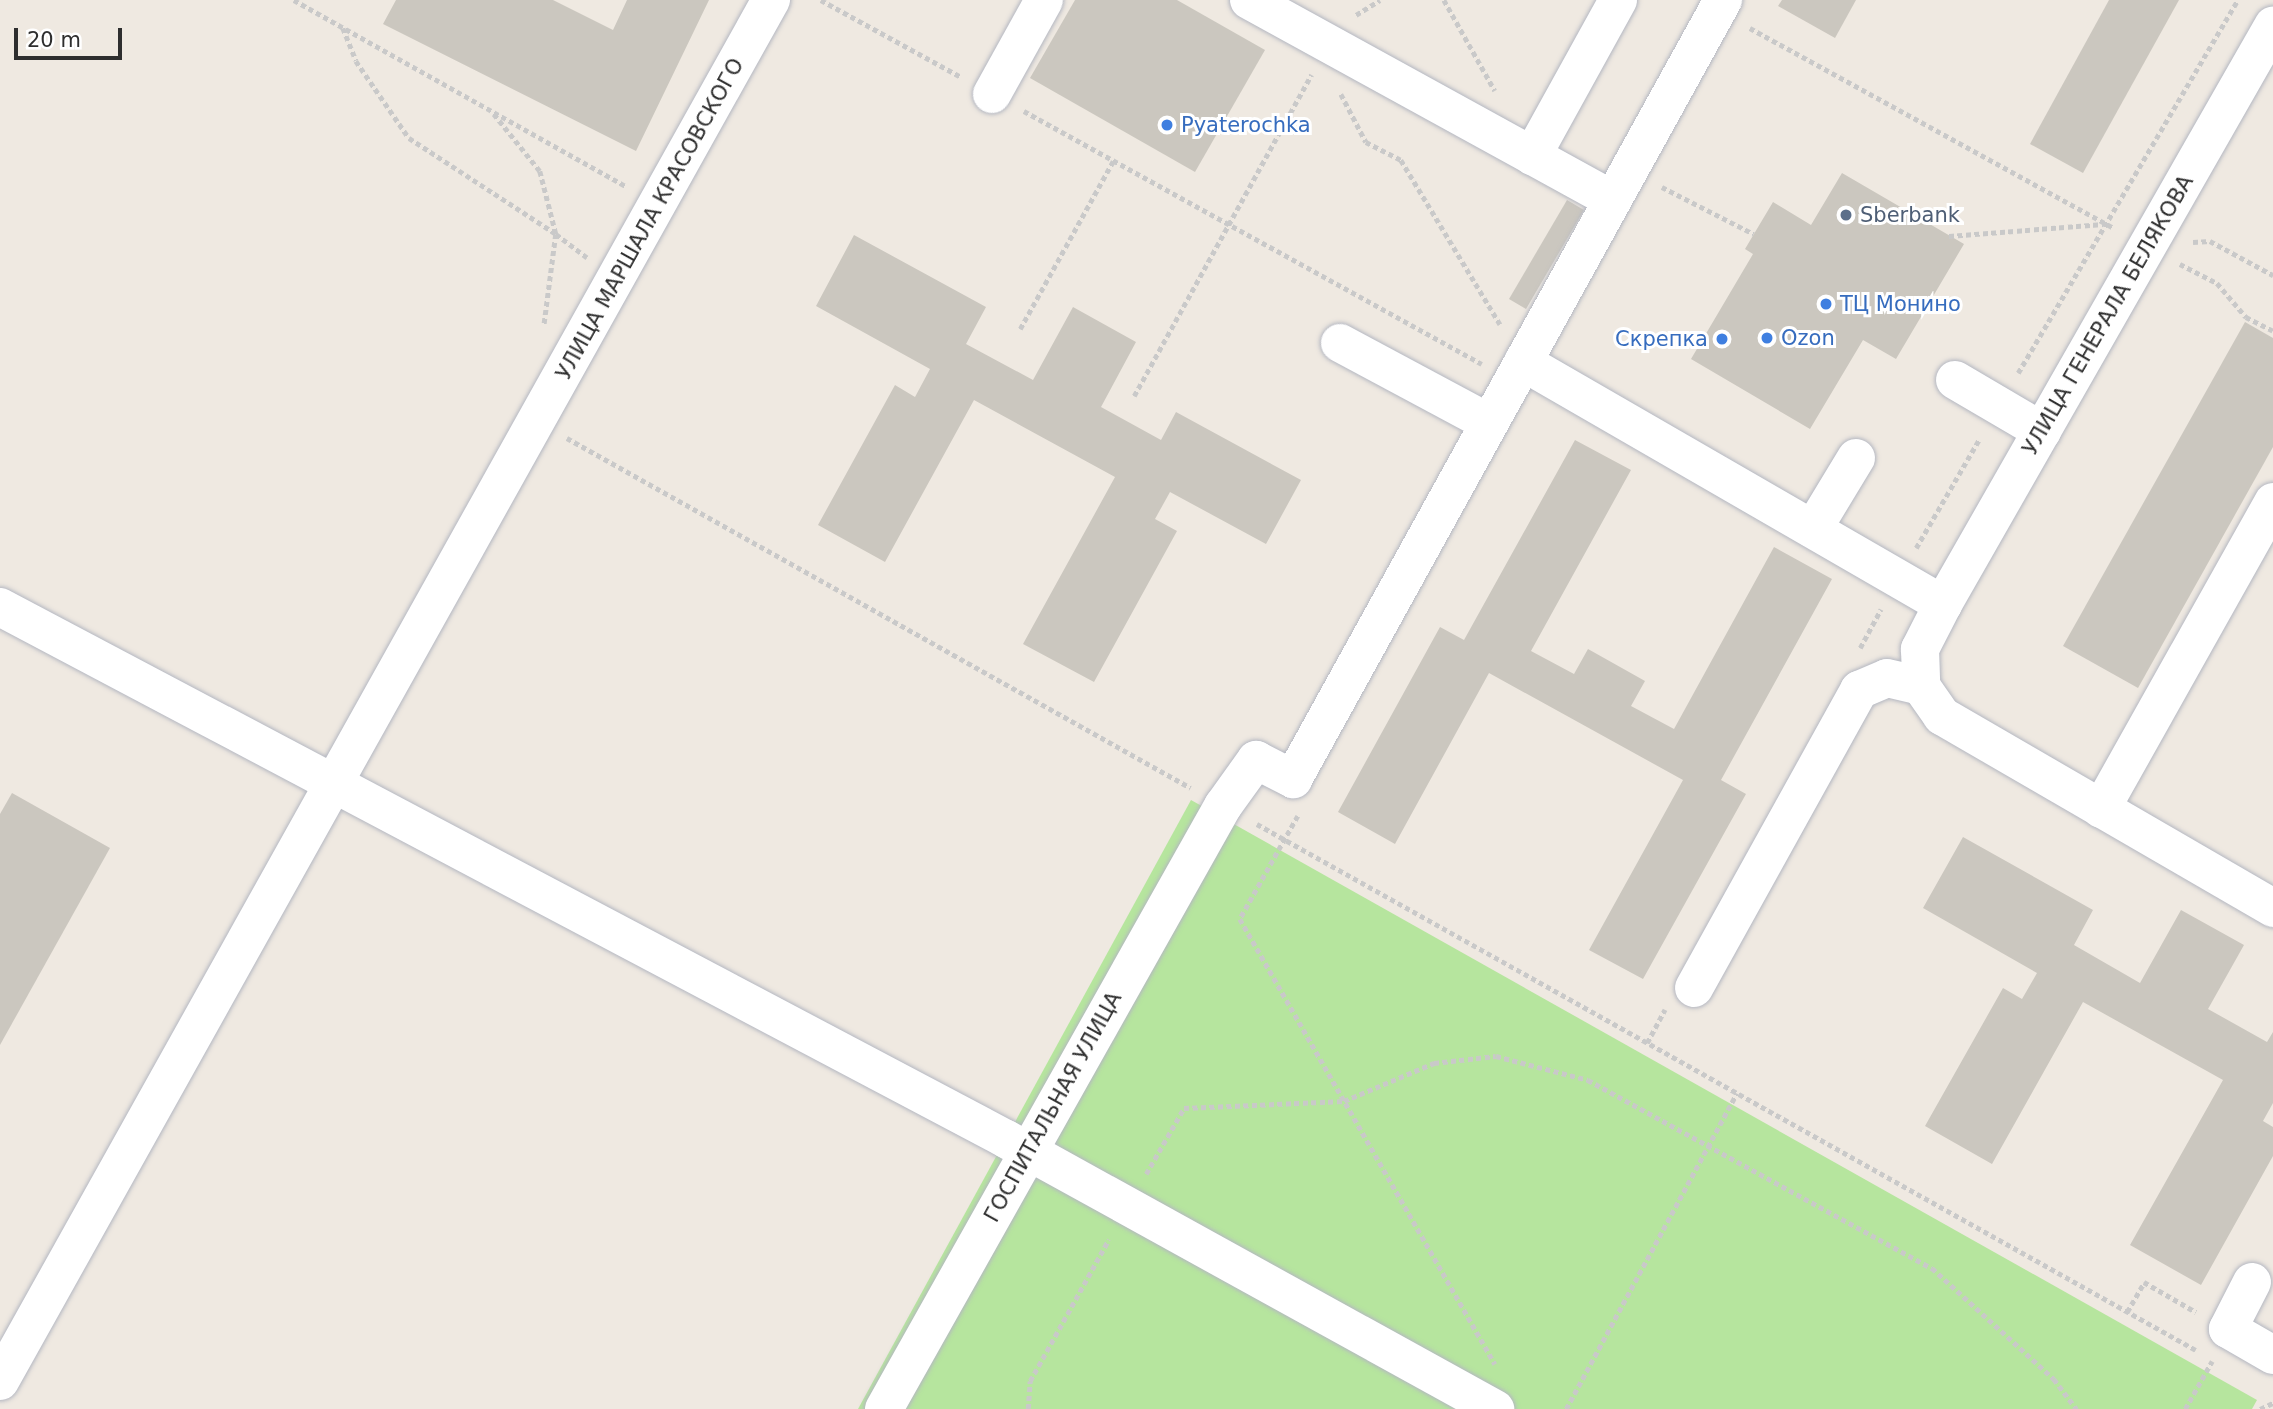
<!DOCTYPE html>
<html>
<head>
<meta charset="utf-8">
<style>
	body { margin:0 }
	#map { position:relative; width:2273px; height:1409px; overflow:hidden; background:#efe9e1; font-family:"DejaVu Sans",sans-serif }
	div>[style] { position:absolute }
	.green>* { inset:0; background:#b6e59e }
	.building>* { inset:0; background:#cbc7bf }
	.path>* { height:4.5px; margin-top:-2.25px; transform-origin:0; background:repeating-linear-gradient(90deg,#c9c9c9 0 5px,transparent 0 8.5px) }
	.roads { filter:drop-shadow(0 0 2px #b4b7c1) drop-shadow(0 0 2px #b4b7c1) }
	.minor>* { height:38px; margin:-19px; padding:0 19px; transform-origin:19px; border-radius:19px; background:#fff }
	.dots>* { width:19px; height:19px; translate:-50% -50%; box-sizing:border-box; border:4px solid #fff; border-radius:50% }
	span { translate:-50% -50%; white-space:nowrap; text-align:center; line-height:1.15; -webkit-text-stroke:6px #fff; paint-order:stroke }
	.shop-label { font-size:21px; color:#366cbe }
	.left { translate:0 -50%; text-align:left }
	.right { translate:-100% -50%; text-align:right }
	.service-label { font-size:21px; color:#4e5e75 }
	.street-label { font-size:21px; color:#2e2e2e }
	.scale { position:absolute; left:14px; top:28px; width:108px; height:32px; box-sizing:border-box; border:4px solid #2e2e2e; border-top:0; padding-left:9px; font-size:21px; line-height:24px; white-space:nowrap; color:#2e2e2e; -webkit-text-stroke:5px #fff; paint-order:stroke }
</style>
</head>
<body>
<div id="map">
	<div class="green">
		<div style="clip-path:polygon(1191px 800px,2257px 1400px,2252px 1409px,858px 1409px)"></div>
	</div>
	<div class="building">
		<div style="clip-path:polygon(396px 0,553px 0,613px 30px,627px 0,709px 0,636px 151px,383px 24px)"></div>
		<div style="clip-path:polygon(1075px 0,1177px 0,1265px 50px,1195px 172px,1030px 78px)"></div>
		<div style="clip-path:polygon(1782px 0,1856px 0,1835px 38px,1778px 6px)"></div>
		<div style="clip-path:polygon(2109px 0,2179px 0,2083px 173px,2030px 144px)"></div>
		<div style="clip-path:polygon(1842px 173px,1964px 244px,1896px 359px,1863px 340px,1810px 429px,1691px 359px,1753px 254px,1745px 249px,1773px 202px,1811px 225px)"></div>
		<div style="clip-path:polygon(1567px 200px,1584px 210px,1526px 309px,1509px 299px)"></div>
		<div style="clip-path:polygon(854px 235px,986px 307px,966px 344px,1033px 380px,1073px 307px,1136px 342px,1101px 407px,1161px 440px,1176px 412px,1301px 480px,1266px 544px,1170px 492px,1155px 519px,1177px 531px,1094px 682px,1023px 644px,1115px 477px,974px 400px,885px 562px,818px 525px,895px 385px,915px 397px,930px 369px,816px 306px)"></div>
		<div style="clip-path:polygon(2245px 322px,2273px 338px,2273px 447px,2138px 688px,2063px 646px)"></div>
		<div style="clip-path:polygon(1575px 440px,1631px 470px,1531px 651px,1574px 674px,1588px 649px,1645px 681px,1631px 706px,1674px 729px,1774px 547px,1832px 579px,1721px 780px,1746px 794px,1643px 979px,1589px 950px,1683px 780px,1489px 673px,1395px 844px,1338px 812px,1440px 627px,1464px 640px)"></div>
		<div style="clip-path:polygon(12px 793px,110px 848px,0 1045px,0 814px)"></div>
		<div style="clip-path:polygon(1963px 837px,2093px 910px,2074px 945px,2140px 983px,2181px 910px,2244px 945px,2208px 1009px,2267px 1042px,2273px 1032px,2273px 1103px,2263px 1121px,2273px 1127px,2273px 1156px,2201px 1285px,2130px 1245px,2223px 1080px,2083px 1002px,1992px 1164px,1925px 1126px,2003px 988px,2022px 999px,2037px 973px,1923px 908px)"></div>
	</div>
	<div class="path">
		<div style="left:294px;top:0;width:381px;rotate:29.3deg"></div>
		<div style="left:821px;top:0;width:160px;rotate:28.8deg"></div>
		<div style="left:1444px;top:0;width:104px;rotate:60.7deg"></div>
		<div style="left:1356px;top:15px;width:28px;rotate:-32deg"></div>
		<div style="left:343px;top:28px;width:35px;rotate:68deg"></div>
		<div style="left:356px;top:61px;width:93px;rotate:55.5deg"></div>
		<div style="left:409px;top:138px;width:176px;rotate:33.1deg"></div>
		<div style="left:556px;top:234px;width:93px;rotate:97.4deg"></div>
		<div style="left:1750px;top:28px;width:415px;rotate:28.8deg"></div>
		<div style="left:1341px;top:94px;width:54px;rotate:62.5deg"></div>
		<div style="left:1366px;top:142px;width:39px;rotate:27deg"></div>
		<div style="left:1401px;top:160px;width:192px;rotate:58.9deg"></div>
		<div style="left:1024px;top:111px;width:523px;rotate:28.92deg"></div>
		<div style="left:494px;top:114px;width:73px;rotate:51.1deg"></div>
		<div style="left:540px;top:171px;width:65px;rotate:75.7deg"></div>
		<div style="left:556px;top:234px;width:39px;rotate:37deg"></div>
		<div style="left:1662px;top:187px;width:103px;rotate:27.1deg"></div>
		<div style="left:1949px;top:236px;width:155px;rotate:-4.4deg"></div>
		<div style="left:2193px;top:242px;width:17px;rotate:-3deg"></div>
		<div style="left:2210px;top:241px;width:72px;rotate:28.4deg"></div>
		<div style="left:2180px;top:264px;width:42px;rotate:27.2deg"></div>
		<div style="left:2217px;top:283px;width:45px;rotate:49.5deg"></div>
		<div style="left:2246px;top:317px;width:30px;rotate:27deg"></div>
		<div style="left:1020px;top:329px;width:192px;rotate:-61deg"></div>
		<div style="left:2018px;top:373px;width:433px;rotate:-59.5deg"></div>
		<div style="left:1134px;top:396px;width:367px;rotate:-61.1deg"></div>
		<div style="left:567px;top:438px;width:715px;rotate:29.29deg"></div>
		<div style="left:1916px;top:548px;width:127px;rotate:-59.8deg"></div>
		<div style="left:1860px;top:648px;width:44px;rotate:-61.7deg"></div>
		<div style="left:1298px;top:816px;width:118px;rotate:119.4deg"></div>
		<div style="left:1240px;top:919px;width:513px;rotate:60.19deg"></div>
		<div style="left:1257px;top:824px;width:1076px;rotate:29.26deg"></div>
		<div style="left:1647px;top:1043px;width:38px;rotate:-62deg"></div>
		<div style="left:1146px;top:1174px;width:76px;rotate:-60.1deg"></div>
		<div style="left:1184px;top:1108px;width:160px;rotate:-2.5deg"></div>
		<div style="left:1344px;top:1101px;width:98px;rotate:-22.9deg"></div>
		<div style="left:1434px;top:1063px;width:62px;rotate:-6.4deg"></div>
		<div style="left:1496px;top:1056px;width:95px;rotate:14.6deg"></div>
		<div style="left:1588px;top:1080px;width:392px;rotate:28.7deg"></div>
		<div style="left:1932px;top:1268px;width:165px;rotate:42.3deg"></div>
		<div style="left:2054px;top:1379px;width:38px;rotate:53deg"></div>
		<div style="left:2127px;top:1312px;width:34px;rotate:-60deg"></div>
		<div style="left:2144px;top:1282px;width:60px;rotate:30deg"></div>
		<div style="left:1028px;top:1409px;width:28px;rotate:-86deg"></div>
		<div style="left:1030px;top:1381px;width:162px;rotate:-60.9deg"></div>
		<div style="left:1566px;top:1409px;width:359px;rotate:-61.6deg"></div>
		<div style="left:2185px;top:1409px;width:55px;rotate:-60.6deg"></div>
		<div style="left:2260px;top:1409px;width:14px;rotate:-25deg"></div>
	</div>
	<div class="roads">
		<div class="minor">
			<div style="left:1249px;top:0;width:415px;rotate:28.8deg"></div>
			<div style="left:992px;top:94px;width:107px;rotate:-61deg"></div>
			<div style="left:1532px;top:156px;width:178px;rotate:-61.1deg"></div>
			<div style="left:1340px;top:343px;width:169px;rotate:28.2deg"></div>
			<div style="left:1523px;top:362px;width:485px;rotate:30deg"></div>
			<div style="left:1943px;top:604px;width:51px;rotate:117.1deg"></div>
			<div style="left:1920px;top:649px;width:37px;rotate:88deg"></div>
			<div style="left:1921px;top:686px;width:37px;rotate:55deg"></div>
			<div style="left:1942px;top:716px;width:383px;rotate:30.1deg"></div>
			<div style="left:1955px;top:380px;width:101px;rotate:30.4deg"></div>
			<div style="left:1813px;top:529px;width:83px;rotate:-58.8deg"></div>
			<div style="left:1943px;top:604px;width:666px;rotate:-60.28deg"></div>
			<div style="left:0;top:607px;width:1138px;rotate:27.87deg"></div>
			<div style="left:1006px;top:1139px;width:559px;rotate:28.91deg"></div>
			<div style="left:2101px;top:809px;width:352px;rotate:-60.7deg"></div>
			<div style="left:1694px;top:988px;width:341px;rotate:-61deg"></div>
			<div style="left:1859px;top:690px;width:30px;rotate:-23deg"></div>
			<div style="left:1887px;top:678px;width:35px;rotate:13deg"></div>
			<div style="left:2252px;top:1282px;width:53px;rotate:117.1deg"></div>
			<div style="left:2228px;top:1329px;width:52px;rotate:30deg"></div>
			<div style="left:0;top:1381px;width:1582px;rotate:-60.83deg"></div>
			<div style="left:884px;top:1409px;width:692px;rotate:-60.66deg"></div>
			<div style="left:1223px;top:806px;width:57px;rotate:-54.3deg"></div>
			<div style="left:1256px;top:760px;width:42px;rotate:27.2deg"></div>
			<div style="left:1293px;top:779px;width:890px;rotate:-61.1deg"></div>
		</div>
	</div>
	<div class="dots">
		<div style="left:1167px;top:125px;background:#3f7fe0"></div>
		<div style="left:1846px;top:215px;background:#5c6f8a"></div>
		<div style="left:1826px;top:304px;background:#3f7fe0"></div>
		<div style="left:1767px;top:338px;background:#3f7fe0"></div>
		<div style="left:1722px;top:339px;background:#3f7fe0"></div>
	</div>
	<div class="shop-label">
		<span class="left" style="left:1181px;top:125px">Pyaterochka</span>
		<span class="left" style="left:1840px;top:304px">ТЦ Монино</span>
		<span class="left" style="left:1781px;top:338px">Ozon</span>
		<span class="right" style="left:1708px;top:339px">Скрепка</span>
	</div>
	<div class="service-label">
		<span class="left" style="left:1860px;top:215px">Sberbank</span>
	</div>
	<div class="street-label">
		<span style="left:650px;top:219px;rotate:-61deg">УЛИЦА МАРШАЛА КРАСОВСКОГО</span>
		<span style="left:2108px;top:315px;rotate:-60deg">УЛИЦА ГЕНЕРАЛА БЕЛЯКОВА</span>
		<span style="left:1053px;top:1107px;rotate:-61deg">ГОСПИТАЛЬНАЯ УЛИЦА</span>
	</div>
	<div class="scale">20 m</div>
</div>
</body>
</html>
